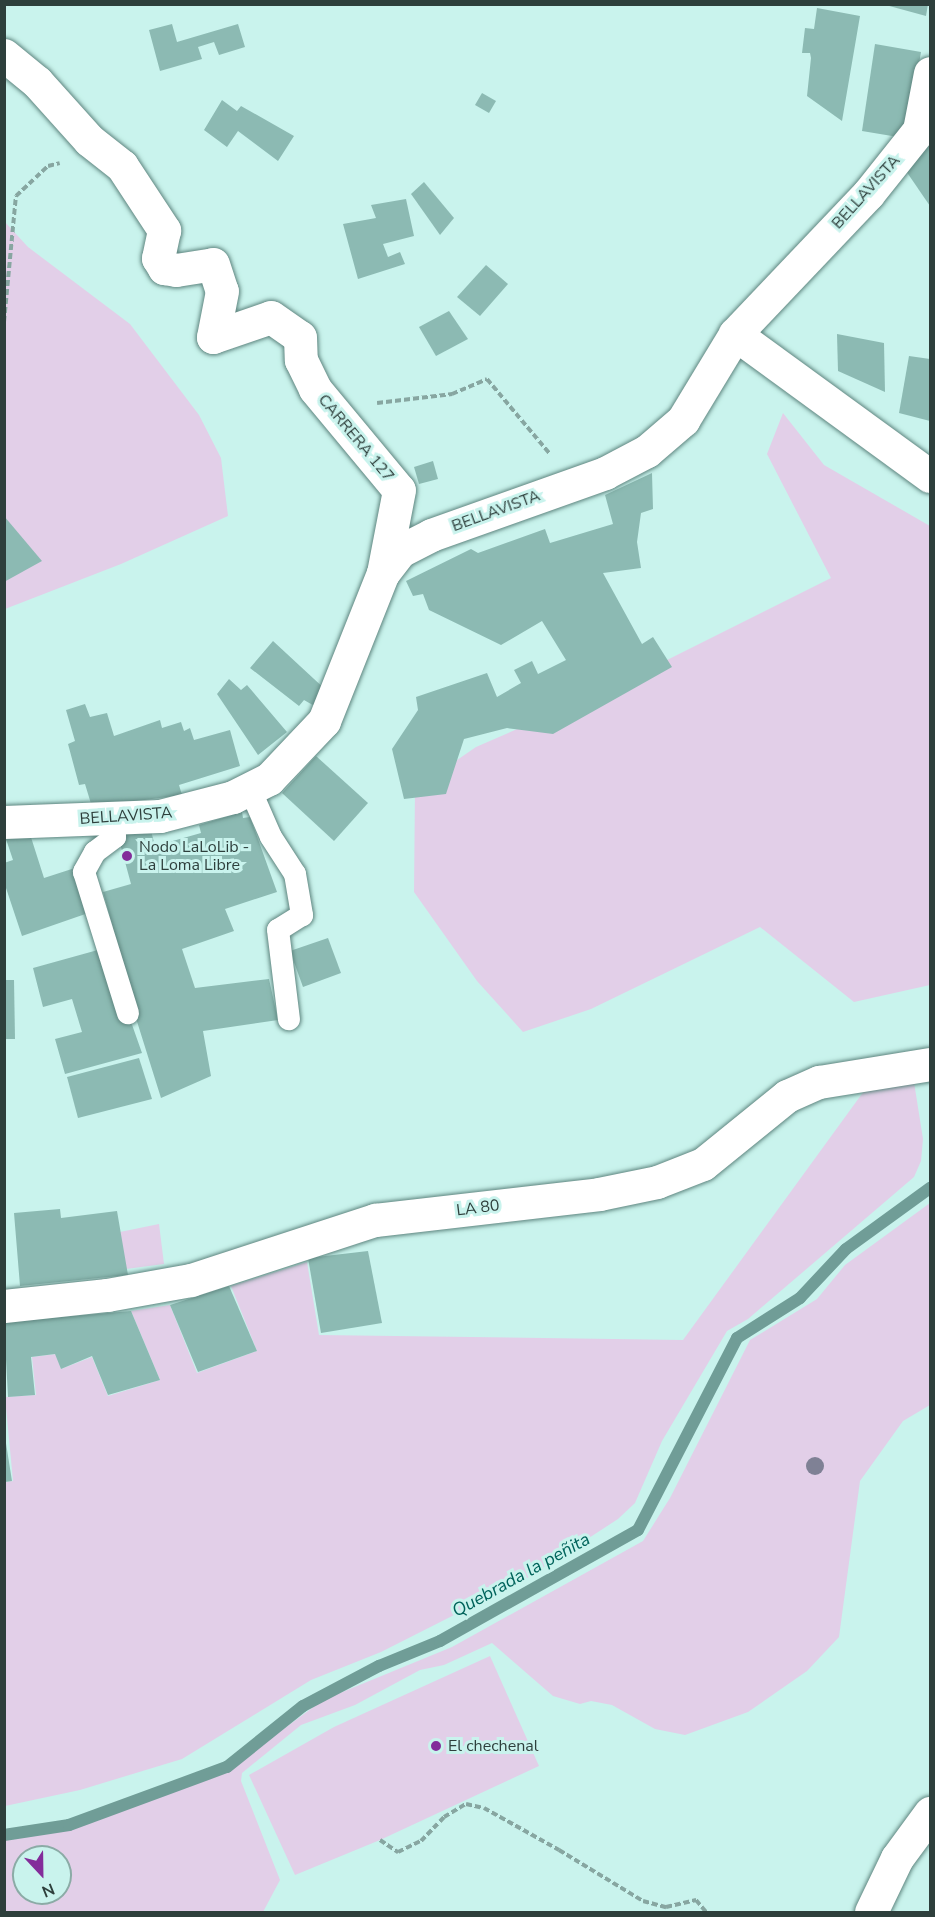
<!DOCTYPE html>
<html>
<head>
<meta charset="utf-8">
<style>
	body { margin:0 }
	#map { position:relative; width:935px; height:1917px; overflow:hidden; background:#c9f3ed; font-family:"Nunito Sans",sans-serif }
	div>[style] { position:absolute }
	.green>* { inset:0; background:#e2cfe8 }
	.stream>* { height:12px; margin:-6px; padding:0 6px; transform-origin:6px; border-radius:6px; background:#709d97 }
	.building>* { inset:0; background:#8cbab3 }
	.path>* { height:4px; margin-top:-2px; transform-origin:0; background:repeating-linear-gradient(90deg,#87a6a1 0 6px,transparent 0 9px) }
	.roads { filter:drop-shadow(0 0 2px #5e857f) drop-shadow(0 0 2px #5e857f) }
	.lane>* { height:22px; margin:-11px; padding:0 11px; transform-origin:11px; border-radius:11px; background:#fff }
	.street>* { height:33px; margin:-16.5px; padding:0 16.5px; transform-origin:16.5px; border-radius:16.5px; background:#fff }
	.trees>* { width:18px; height:18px; margin:-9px; border-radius:50%; background:#7f8195 }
	.dots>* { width:16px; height:16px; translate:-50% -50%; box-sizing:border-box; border:3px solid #c9f3ed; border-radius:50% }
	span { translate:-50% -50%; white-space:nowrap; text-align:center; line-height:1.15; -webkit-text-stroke:6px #c9f3ed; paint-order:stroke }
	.street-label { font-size:16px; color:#2e3f3c }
	.poi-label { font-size:16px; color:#2e3f3c }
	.left { translate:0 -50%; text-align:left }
	.water-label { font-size:18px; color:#00635b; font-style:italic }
	.frame { position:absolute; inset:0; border:6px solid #2e3f3c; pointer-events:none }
	.north { position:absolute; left:12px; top:1845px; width:60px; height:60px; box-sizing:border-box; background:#c9f3ed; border:2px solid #8baba6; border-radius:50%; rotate:158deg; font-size:16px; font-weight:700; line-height:24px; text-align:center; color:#2e3f3c }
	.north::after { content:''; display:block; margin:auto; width:21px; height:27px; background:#832c9a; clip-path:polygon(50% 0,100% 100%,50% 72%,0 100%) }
</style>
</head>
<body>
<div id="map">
	<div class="green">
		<div style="clip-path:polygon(4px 221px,28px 247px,130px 324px,199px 415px,221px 458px,228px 516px,121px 564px,5px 609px)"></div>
		<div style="clip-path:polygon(783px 413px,824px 465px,930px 526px,930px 985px,854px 1002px,760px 927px,591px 1009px,523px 1032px,477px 981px,414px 892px,415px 789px,476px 747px,605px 691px,831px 578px,767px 454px)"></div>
		<div style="clip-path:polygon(914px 1082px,923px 1139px,921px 1161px,914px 1177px,748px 1319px,727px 1331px,662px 1441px,635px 1503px,618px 1519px,529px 1577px,381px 1652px,311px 1680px,182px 1759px,80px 1790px,5px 1806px,4px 1482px,13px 1481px,5px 1397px,36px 1395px,32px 1357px,56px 1354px,61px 1369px,92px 1357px,108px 1396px,160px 1380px,131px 1311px,170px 1305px,197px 1373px,257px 1351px,231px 1286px,307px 1262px,319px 1335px,683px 1340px,864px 1091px)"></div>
		<div style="clip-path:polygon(evenodd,930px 1203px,930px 1405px,903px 1421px,860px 1481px,839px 1637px,807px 1671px,748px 1712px,685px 1735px,655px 1729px,612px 1705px,591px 1701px,580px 1704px,553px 1696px,492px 1643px,444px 1665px,420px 1670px,355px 1705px,301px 1725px,242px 1773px,241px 1781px,280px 1880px,263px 1912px,5px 1912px,5px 1839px,71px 1828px,228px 1770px,323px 1700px,452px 1647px,643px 1541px,670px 1498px,750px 1340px,817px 1299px,845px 1265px,930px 1203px,24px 1857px,60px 1857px,60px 1893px,24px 1893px,24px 1857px)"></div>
		<div style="clip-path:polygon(159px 1224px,164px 1264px,126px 1269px,120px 1232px)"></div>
		<div style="clip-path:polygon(490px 1656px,539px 1766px,380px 1840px,295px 1875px,249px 1775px,334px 1727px)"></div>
	</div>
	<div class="stream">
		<div style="left:4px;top:1835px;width:66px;rotate:-8.7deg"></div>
		<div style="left:69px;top:1825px;width:168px;rotate:-20.2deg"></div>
		<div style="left:227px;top:1767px;width:97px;rotate:-38.8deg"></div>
		<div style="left:303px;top:1706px;width:86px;rotate:-27.8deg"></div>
		<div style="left:379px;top:1666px;width:66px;rotate:-22.3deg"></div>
		<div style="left:440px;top:1641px;width:227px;rotate:-29.3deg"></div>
		<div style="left:638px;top:1530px;width:216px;rotate:-62.7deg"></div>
		<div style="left:737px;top:1338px;width:75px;rotate:-32.4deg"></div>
		<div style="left:800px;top:1298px;width:67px;rotate:-46.8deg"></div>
		<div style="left:846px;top:1249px;width:104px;rotate:-36deg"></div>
	</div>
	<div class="building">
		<div style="clip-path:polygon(882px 4px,928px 4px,926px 16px)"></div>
		<div style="clip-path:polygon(817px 8px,860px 16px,842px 121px,807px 96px,811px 58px,810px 53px,802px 53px,805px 28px,814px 29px)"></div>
		<div style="clip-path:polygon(172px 24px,177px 42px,238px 24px,245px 47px,219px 55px,214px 42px,198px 47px,202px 59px,160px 71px,149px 30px)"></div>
		<div style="clip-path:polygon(875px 44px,921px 52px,911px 111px,898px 137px,862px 131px)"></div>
		<div style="clip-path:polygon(482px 93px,496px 101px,489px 113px,475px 105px)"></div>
		<div style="clip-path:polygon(222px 100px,237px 111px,241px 106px,294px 136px,278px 161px,238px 131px,227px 147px,204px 130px)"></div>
		<div style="clip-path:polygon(930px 138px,930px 206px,906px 171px)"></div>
		<div style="clip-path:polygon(424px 182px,454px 218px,440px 235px,411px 194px)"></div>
		<div style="clip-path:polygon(406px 199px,414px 236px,383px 244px,388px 257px,400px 252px,405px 264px,358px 279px,343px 224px,376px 218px,371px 205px)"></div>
		<div style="clip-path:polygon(486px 265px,508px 284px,480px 316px,457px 297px)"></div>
		<div style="clip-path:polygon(449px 311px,468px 339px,436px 356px,419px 327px)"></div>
		<div style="clip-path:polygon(837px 334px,884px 343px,885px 392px,838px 371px)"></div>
		<div style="clip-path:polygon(909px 356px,930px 359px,930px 421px,899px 413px)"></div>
		<div style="clip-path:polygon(433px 461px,438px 479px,419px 484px,414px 467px)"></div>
		<div style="clip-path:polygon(652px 473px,653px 509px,641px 513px,637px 542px,641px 568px,603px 573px,642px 644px,653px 637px,672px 667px,553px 734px,507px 728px,464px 739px,446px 794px,404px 799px,392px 749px,418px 710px,416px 697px,487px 673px,497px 697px,521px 683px,514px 670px,532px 661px,538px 674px,566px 660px,542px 621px,501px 645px,429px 610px,423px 594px,413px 596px,406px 581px,471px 549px,478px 553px,545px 529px,550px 543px,613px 524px,605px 495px)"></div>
		<div style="clip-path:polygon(4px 516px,42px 561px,4px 582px)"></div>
		<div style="clip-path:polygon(273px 641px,327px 691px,318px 708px,304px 700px,299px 706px,250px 668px)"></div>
		<div style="clip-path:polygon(229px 679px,241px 690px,247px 685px,287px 732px,258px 755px,217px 694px)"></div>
		<div style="clip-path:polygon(85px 704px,90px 717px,107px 713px,114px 736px,160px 720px,162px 728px,181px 722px,184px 731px,190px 728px,194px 740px,230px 730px,240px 766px,179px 785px,182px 795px,92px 807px,85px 784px,79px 785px,68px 744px,75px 741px,66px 710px)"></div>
		<div style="clip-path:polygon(316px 756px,368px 803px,334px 841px,282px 793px)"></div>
		<div style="clip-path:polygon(242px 812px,243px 818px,250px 817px,277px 892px,225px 909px,234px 931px,182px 949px,195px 988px,269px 979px,278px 1020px,203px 1031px,211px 1076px,161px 1098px,108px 929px,113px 928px,103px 892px,131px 884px,118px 836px,150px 827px,155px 846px,201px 833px,199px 825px)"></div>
		<div style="clip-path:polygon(29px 831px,44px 878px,78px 867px,94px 911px,22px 936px,4px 882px,4px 863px,13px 860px,6px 839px)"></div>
		<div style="clip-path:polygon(328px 938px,341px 973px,303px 987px,290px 951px)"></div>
		<div style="clip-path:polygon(105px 948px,142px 1053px,65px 1074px,55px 1039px,82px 1032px,72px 999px,43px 1007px,33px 968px)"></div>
		<div style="clip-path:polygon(4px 980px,14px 980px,15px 1039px,4px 1039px)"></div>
		<div style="clip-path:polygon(139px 1058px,152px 1099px,78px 1118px,67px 1077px)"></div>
		<div style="clip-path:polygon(60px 1209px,61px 1218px,117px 1211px,128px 1275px,20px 1286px,14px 1213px)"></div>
		<div style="clip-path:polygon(368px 1251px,382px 1323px,321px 1333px,308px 1258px)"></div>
		<div style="clip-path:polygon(229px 1286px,257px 1351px,198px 1372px,170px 1305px)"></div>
		<div style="clip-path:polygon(131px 1311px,160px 1380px,108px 1395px,92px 1356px,61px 1369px,55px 1354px,31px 1357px,35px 1395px,8px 1397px,4px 1322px)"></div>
		<div style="clip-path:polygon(5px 1437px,12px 1481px,5px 1482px)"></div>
	</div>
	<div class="path">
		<div style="left:4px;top:322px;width:127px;rotate:-84.6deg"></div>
		<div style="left:16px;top:196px;width:44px;rotate:-43.2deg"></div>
		<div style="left:48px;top:166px;width:12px;rotate:-14deg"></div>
		<div style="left:377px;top:403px;width:76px;rotate:-6.8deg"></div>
		<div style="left:452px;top:394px;width:38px;rotate:-23deg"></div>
		<div style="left:487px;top:379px;width:98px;rotate:50deg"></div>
		<div style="left:380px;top:1840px;width:22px;rotate:34deg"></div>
		<div style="left:398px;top:1852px;width:25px;rotate:-26deg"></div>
		<div style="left:421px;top:1841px;width:33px;rotate:-46deg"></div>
		<div style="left:444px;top:1817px;width:26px;rotate:-31deg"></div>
		<div style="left:466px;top:1804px;width:18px;rotate:13deg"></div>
		<div style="left:484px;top:1808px;width:86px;rotate:29.2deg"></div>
		<div style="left:559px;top:1850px;width:98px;rotate:31.3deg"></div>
		<div style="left:643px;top:1901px;width:24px;rotate:15deg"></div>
		<div style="left:666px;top:1907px;width:31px;rotate:-13deg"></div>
		<div style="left:696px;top:1900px;width:16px;rotate:50deg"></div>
	</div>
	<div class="roads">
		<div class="lane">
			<div style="left:250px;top:789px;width:52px;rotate:66.4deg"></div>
			<div style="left:271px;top:837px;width:44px;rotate:57deg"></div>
			<div style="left:295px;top:874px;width:42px;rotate:80.3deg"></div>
			<div style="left:302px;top:915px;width:28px;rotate:148deg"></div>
			<div style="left:278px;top:930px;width:90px;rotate:83deg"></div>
			<div style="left:114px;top:818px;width:19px;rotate:87deg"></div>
			<div style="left:115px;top:837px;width:25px;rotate:143deg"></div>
			<div style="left:95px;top:852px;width:23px;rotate:119deg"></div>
			<div style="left:84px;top:872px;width:148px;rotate:72.7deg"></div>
		</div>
		<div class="street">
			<div style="left:4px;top:55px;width:43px;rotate:39.3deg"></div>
			<div style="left:37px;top:82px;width:78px;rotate:48.1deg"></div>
			<div style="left:89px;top:140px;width:42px;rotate:38.2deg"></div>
			<div style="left:122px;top:166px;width:77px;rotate:56.7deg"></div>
			<div style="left:164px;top:230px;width:29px;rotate:102deg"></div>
			<div style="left:158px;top:258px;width:12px;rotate:59deg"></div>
			<div style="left:164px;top:268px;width:12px;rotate:9deg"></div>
			<div style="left:176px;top:270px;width:37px;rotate:-9deg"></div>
			<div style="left:213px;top:264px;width:28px;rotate:72deg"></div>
			<div style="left:222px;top:291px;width:47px;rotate:101.1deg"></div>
			<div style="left:213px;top:337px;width:61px;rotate:-19deg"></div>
			<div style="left:271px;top:317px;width:35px;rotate:35deg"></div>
			<div style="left:300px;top:337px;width:23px;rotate:88deg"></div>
			<div style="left:301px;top:360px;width:32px;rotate:64deg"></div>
			<div style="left:315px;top:389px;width:131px;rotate:50.3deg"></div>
			<div style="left:399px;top:490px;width:85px;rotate:100.9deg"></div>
			<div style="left:735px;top:334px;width:241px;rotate:36.1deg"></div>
			<div style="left:4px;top:822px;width:156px;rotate:-2.2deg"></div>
			<div style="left:160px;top:816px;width:75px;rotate:-14.6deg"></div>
			<div style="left:233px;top:797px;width:40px;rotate:-26.6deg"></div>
			<div style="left:269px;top:779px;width:80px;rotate:-46.5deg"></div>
			<div style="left:324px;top:721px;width:159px;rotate:-68.3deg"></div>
			<div style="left:383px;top:573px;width:28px;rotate:-52deg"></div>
			<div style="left:400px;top:551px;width:35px;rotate:-27deg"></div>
			<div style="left:431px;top:535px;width:185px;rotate:-19.6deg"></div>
			<div style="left:605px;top:473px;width:47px;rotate:-27.6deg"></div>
			<div style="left:647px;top:451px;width:48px;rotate:-40.7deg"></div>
			<div style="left:683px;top:420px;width:100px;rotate:-58.8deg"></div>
			<div style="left:735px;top:334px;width:193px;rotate:-46.5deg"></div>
			<div style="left:868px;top:194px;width:82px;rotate:-51.4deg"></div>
			<div style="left:919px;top:130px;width:58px;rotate:-79.1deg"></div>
			<div style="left:4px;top:1306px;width:104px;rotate:-6.1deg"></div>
			<div style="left:107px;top:1295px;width:85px;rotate:-10.1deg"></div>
			<div style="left:191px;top:1280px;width:194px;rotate:-18.1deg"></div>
			<div style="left:375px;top:1220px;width:226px;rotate:-6.6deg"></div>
			<div style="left:599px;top:1194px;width:59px;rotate:-11.7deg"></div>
			<div style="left:657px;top:1182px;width:49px;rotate:-21.4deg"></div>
			<div style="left:703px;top:1164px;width:108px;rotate:-39deg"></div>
			<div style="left:787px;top:1096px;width:35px;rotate:-24deg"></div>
			<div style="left:819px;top:1082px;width:112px;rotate:-9.2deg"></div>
			<div style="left:871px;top:1912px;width:60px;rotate:-64.3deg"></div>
			<div style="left:897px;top:1858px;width:56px;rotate:-53.7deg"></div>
		</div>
	</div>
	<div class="trees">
		<div style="left:815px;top:1466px"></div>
	</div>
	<div class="dots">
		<div style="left:127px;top:856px;background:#832c9a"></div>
		<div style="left:436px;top:1746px;background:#832c9a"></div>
	</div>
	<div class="street-label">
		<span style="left:866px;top:192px;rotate:-48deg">BELLAVISTA</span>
		<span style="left:356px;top:438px;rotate:50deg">CARRERA 127</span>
		<span style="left:496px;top:511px;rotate:-20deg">BELLAVISTA</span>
		<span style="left:126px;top:816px;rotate:-4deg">BELLAVISTA</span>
		<span style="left:478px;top:1208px;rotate:-7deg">LA 80</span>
	</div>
	<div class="poi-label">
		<span class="left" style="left:139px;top:856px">Nodo LaLoLib -<br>La Loma Libre</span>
		<span class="left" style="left:448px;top:1746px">El chechenal</span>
	</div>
	<div class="water-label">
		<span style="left:521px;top:1575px;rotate:-29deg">Quebrada la peñita</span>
	</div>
	<div class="frame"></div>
	<div class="north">N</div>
</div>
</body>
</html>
